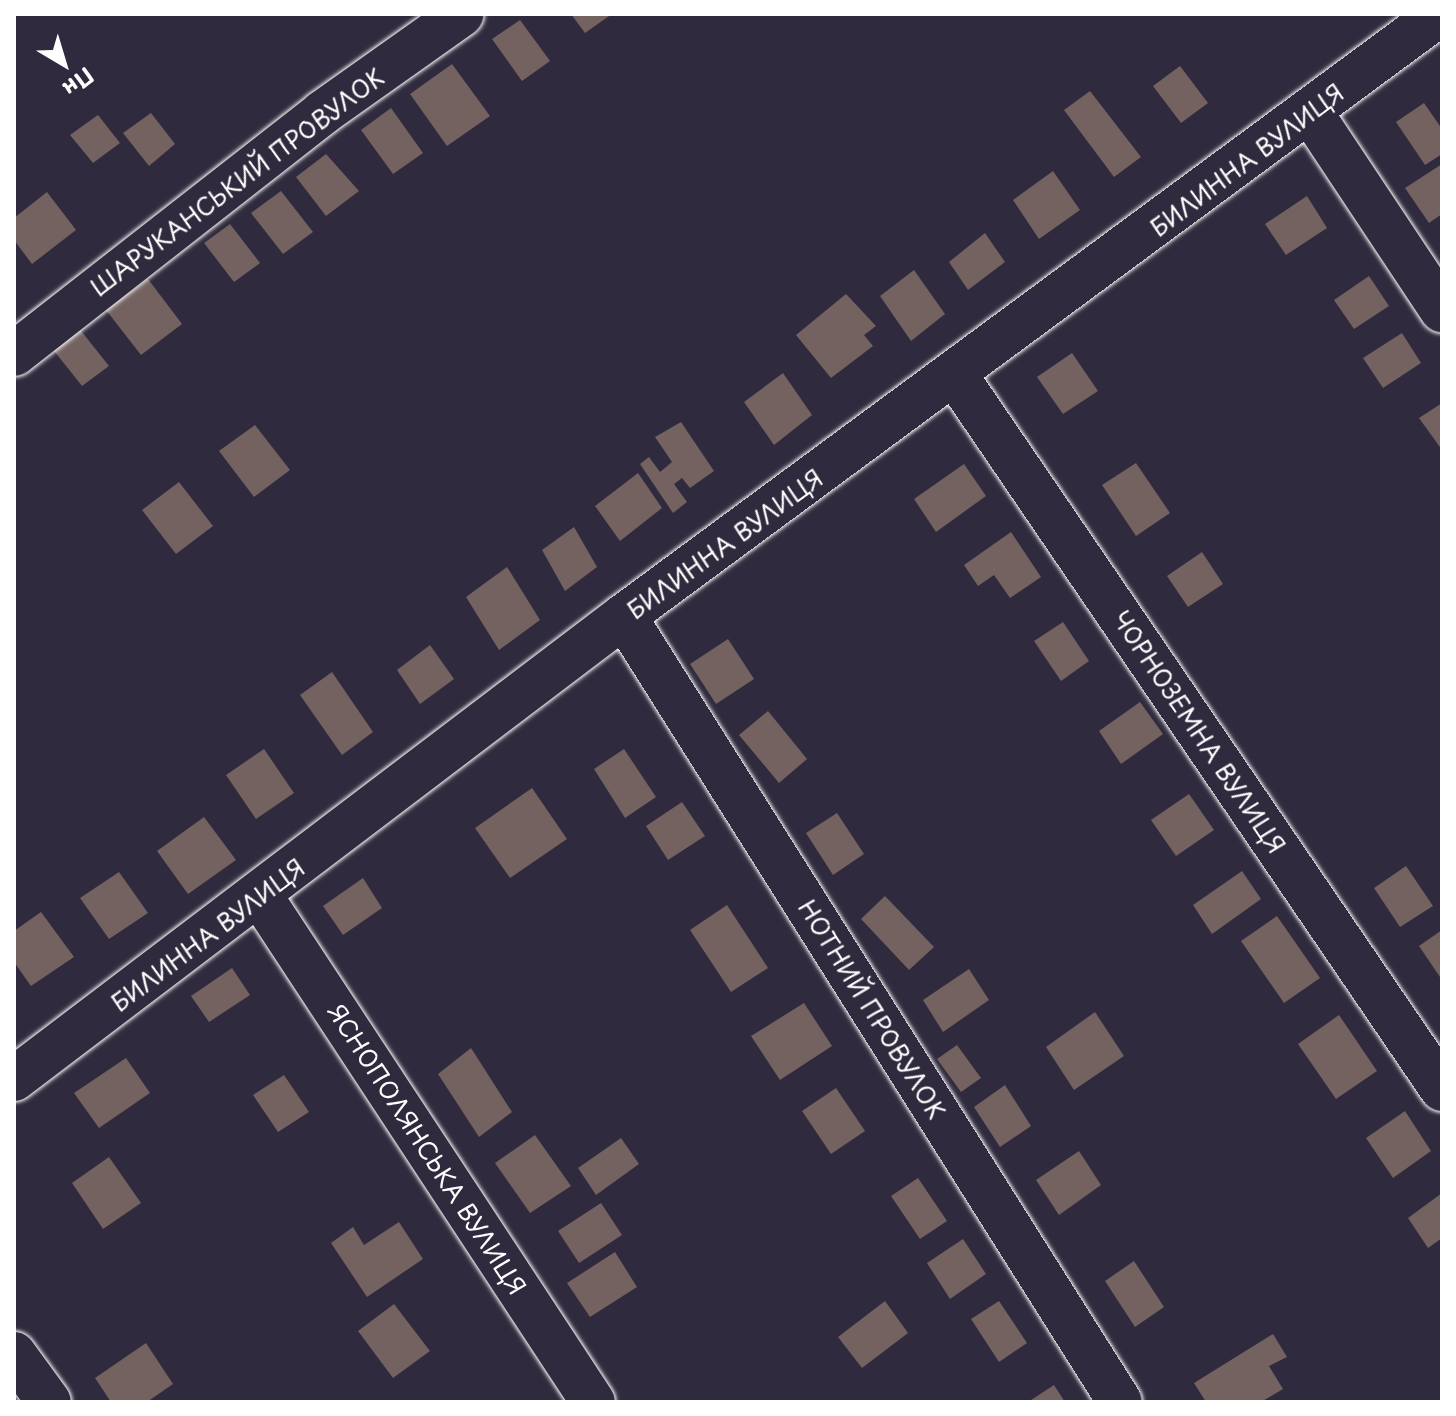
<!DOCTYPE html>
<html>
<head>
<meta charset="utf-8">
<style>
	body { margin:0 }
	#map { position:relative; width:1456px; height:1416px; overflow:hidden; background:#2f2a3d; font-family:"Playpen Sans",sans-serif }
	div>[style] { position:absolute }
	.building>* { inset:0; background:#736260 }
	.roads { filter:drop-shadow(0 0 2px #fff) drop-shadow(0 0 2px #fff) }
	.minor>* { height:44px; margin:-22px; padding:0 22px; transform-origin:22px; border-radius:22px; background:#2f2a3d }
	span { translate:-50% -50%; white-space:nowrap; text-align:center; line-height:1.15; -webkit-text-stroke:7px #2f2a3d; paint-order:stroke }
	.street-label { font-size:24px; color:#fff }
	.frame { position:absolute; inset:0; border:16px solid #fff; pointer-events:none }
	.north { position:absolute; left:24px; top:24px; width:80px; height:80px; -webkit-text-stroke:6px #2f2a3d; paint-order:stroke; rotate:142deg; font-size:22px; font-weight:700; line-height:32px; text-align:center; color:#fff }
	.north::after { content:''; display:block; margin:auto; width:28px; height:36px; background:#fff; clip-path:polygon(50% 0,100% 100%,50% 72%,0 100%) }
</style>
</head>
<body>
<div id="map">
	<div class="building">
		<div style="clip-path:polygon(571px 14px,612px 14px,585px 33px)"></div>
		<div style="clip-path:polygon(520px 20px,550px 61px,522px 81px,492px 39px)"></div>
		<div style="clip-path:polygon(452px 64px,490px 116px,447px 146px,410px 94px)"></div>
		<div style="clip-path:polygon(1180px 66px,1208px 103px,1181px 123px,1153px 86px)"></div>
		<div style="clip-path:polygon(1090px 91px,1141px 157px,1114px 177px,1064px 110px)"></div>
		<div style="clip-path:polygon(1424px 103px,1442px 129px,1442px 154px,1425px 165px,1396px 122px)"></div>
		<div style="clip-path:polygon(391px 108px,423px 153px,393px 174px,361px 130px)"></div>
		<div style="clip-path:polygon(151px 113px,175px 144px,149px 166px,123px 133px)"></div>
		<div style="clip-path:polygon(98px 115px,120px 143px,93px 163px,70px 135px)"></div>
		<div style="clip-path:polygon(326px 154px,359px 191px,326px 216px,296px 177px)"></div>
		<div style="clip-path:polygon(1442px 164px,1442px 214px,1429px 223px,1405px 188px)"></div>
		<div style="clip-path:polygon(1053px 171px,1080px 210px,1039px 239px,1013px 200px)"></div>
		<div style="clip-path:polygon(281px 191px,313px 232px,283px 254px,251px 213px)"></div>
		<div style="clip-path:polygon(47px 192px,76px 230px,32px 264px,14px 240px,14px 218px)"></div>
		<div style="clip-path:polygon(1307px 196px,1327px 228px,1286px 255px,1265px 224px)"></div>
		<div style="clip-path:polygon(230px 224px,260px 263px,234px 282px,204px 243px)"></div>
		<div style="clip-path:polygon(985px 233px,1005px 262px,968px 290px,949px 262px)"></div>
		<div style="clip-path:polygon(914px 270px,945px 314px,911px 341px,880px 296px)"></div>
		<div style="clip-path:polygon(1369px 276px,1389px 306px,1354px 329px,1334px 300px)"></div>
		<div style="clip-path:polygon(148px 279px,182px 324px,141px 355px,106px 310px)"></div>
		<div style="clip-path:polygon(846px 294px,876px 326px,864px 335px,873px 346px,831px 378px,796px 335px)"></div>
		<div style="clip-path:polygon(78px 327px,109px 366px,82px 386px,51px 347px)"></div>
		<div style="clip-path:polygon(1402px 333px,1421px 363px,1383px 388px,1363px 358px)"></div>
		<div style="clip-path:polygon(1072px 353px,1098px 391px,1063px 414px,1037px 377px)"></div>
		<div style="clip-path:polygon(783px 373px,812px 415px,774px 445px,744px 402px)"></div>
		<div style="clip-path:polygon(1442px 403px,1442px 450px,1419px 418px)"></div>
		<div style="clip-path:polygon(681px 422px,714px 471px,690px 488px,682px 478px,674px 484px,687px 502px,673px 513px,640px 464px,649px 457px,660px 472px,672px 462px,655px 437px)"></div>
		<div style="clip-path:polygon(255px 425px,290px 470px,254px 497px,219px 451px)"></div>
		<div style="clip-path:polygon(1136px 463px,1170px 513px,1136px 536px,1102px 485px)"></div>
		<div style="clip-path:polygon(964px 464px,986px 496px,936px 532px,914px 499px)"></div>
		<div style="clip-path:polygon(638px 473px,662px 508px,620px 541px,595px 506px)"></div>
		<div style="clip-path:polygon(179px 482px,213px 526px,176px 554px,142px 510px)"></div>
		<div style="clip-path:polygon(574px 527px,597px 567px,565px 591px,542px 550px)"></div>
		<div style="clip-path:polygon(1011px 532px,1041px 577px,1010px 598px,994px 575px,978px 586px,964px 565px)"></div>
		<div style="clip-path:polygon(1202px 552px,1223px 584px,1188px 607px,1167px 576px)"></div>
		<div style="clip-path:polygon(507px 567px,540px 620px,499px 650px,466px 597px)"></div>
		<div style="clip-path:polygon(1063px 622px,1089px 661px,1061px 681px,1034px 641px)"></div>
		<div style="clip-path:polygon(728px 639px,754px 679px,716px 704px,690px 664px)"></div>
		<div style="clip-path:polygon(430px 645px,454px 679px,420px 704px,397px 670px)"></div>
		<div style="clip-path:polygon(332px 672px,373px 732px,342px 755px,300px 695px)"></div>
		<div style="clip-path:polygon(1140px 702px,1163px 734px,1121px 764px,1099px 731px)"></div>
		<div style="clip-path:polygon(768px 711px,807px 759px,779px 783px,739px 735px)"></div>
		<div style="clip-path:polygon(264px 749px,294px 793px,256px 819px,226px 775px)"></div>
		<div style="clip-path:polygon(624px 749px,656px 797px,625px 818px,594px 769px)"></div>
		<div style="clip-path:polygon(532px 788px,567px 839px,510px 878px,475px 828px)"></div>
		<div style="clip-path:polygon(1189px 794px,1214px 830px,1176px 856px,1151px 820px)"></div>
		<div style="clip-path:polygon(682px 802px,705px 836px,668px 860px,646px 826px)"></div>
		<div style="clip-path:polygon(837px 813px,864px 854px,833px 875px,806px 833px)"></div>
		<div style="clip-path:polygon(204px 817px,236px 860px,188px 894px,157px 851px)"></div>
		<div style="clip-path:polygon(1406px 866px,1433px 906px,1400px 927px,1374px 888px)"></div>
		<div style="clip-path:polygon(1242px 871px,1261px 899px,1212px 934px,1193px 905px)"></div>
		<div style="clip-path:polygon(119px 872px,148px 913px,109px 939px,80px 898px)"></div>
		<div style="clip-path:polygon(363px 878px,382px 908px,343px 935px,323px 906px)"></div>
		<div style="clip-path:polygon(885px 896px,934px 947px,909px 970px,861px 919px)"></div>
		<div style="clip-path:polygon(727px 905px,768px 968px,731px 992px,690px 930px)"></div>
		<div style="clip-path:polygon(41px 912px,74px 957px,31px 986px,14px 962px,14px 931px)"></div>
		<div style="clip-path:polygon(1277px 916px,1320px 978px,1284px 1003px,1241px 941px)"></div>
		<div style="clip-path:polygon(1442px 930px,1442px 980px,1419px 946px)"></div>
		<div style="clip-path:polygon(232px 968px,250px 995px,209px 1022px,191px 996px)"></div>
		<div style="clip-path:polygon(969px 969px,989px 1000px,943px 1032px,923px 1000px)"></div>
		<div style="clip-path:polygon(804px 1003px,832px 1046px,780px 1080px,751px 1036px)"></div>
		<div style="clip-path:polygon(1095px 1012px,1124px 1056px,1074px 1090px,1046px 1047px)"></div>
		<div style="clip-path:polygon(1339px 1015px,1377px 1071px,1336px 1099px,1298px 1044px)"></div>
		<div style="clip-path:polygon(957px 1045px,981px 1078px,961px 1092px,937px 1059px)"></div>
		<div style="clip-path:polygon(471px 1048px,512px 1112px,479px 1137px,438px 1074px)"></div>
		<div style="clip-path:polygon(126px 1058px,150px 1093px,99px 1128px,74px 1093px)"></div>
		<div style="clip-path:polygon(284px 1075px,309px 1112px,278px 1132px,253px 1095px)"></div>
		<div style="clip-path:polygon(1005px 1085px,1031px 1126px,1000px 1147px,974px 1107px)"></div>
		<div style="clip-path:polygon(836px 1088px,865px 1131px,831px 1154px,802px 1111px)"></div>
		<div style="clip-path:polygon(1405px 1111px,1431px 1151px,1393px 1178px,1366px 1138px)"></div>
		<div style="clip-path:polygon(535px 1135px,571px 1186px,530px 1213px,495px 1163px)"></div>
		<div style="clip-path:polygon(621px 1138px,639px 1164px,596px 1195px,578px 1168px)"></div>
		<div style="clip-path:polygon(1079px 1151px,1101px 1185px,1059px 1215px,1036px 1180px)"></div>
		<div style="clip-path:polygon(109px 1157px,141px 1203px,103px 1229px,72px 1183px)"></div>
		<div style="clip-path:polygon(918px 1178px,947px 1221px,920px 1239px,891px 1196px)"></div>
		<div style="clip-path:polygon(1442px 1193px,1442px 1238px,1428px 1248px,1408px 1218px)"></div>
		<div style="clip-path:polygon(601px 1203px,622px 1235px,579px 1263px,558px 1231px)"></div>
		<div style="clip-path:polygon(399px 1222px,423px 1259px,367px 1297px,331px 1243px,353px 1227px,364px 1245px)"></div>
		<div style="clip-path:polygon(963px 1239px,986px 1274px,950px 1299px,927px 1263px)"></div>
		<div style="clip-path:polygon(615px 1252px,637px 1287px,590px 1317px,567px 1283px)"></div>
		<div style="clip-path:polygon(1134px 1261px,1164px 1307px,1135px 1327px,1105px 1281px)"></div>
		<div style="clip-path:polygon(885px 1301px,908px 1333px,862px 1368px,838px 1337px)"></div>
		<div style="clip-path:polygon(999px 1301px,1027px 1343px,999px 1362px,971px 1319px)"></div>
		<div style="clip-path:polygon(394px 1304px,430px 1351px,393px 1378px,358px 1331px)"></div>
		<div style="clip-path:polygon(1273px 1334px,1287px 1357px,1269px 1366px,1283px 1389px,1261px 1402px,1206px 1402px,1194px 1383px)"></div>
		<div style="clip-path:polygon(146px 1343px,173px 1384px,147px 1402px,111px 1402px,95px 1378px)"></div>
		<div style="clip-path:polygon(1054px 1385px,1065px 1402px,1028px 1402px)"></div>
	</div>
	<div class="roads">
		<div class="minor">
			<div style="left:1311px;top:113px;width:237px;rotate:56.4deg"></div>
			<div style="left:14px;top:354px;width:391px;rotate:-38deg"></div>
			<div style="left:322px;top:113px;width:171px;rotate:-35.3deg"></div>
			<div style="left:956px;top:376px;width:863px;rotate:55.72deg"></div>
			<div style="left:624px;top:616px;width:929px;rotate:57.75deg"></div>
			<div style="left:261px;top:897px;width:604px;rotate:56.68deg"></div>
			<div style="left:14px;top:1079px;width:766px;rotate:-37.2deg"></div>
			<div style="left:624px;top:616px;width:1014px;rotate:-36.42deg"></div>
			<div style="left:14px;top:1354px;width:59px;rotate:53.9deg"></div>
		</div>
	</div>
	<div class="street-label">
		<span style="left:1247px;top:160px;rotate:-37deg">БИЛИННА ВУЛИЦЯ</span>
		<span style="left:237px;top:182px;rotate:-37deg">ШАРУКАНСЬКИЙ ПРОВУЛОК</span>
		<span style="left:725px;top:544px;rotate:-36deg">БИЛИННА ВУЛИЦЯ</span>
		<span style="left:1199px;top:732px;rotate:56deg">ЧОРНОЗЕМНА ВУЛИЦЯ</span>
		<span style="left:208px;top:935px;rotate:-37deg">БИЛИННА ВУЛИЦЯ</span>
		<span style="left:872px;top:1009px;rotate:58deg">НОТНИЙ ПРОВУЛОК</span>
		<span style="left:427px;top:1149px;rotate:57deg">ЯСНОПОЛЯНСЬКА ВУЛИЦЯ</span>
	</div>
	<div class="frame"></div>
	<div class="north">Пн</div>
</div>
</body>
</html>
